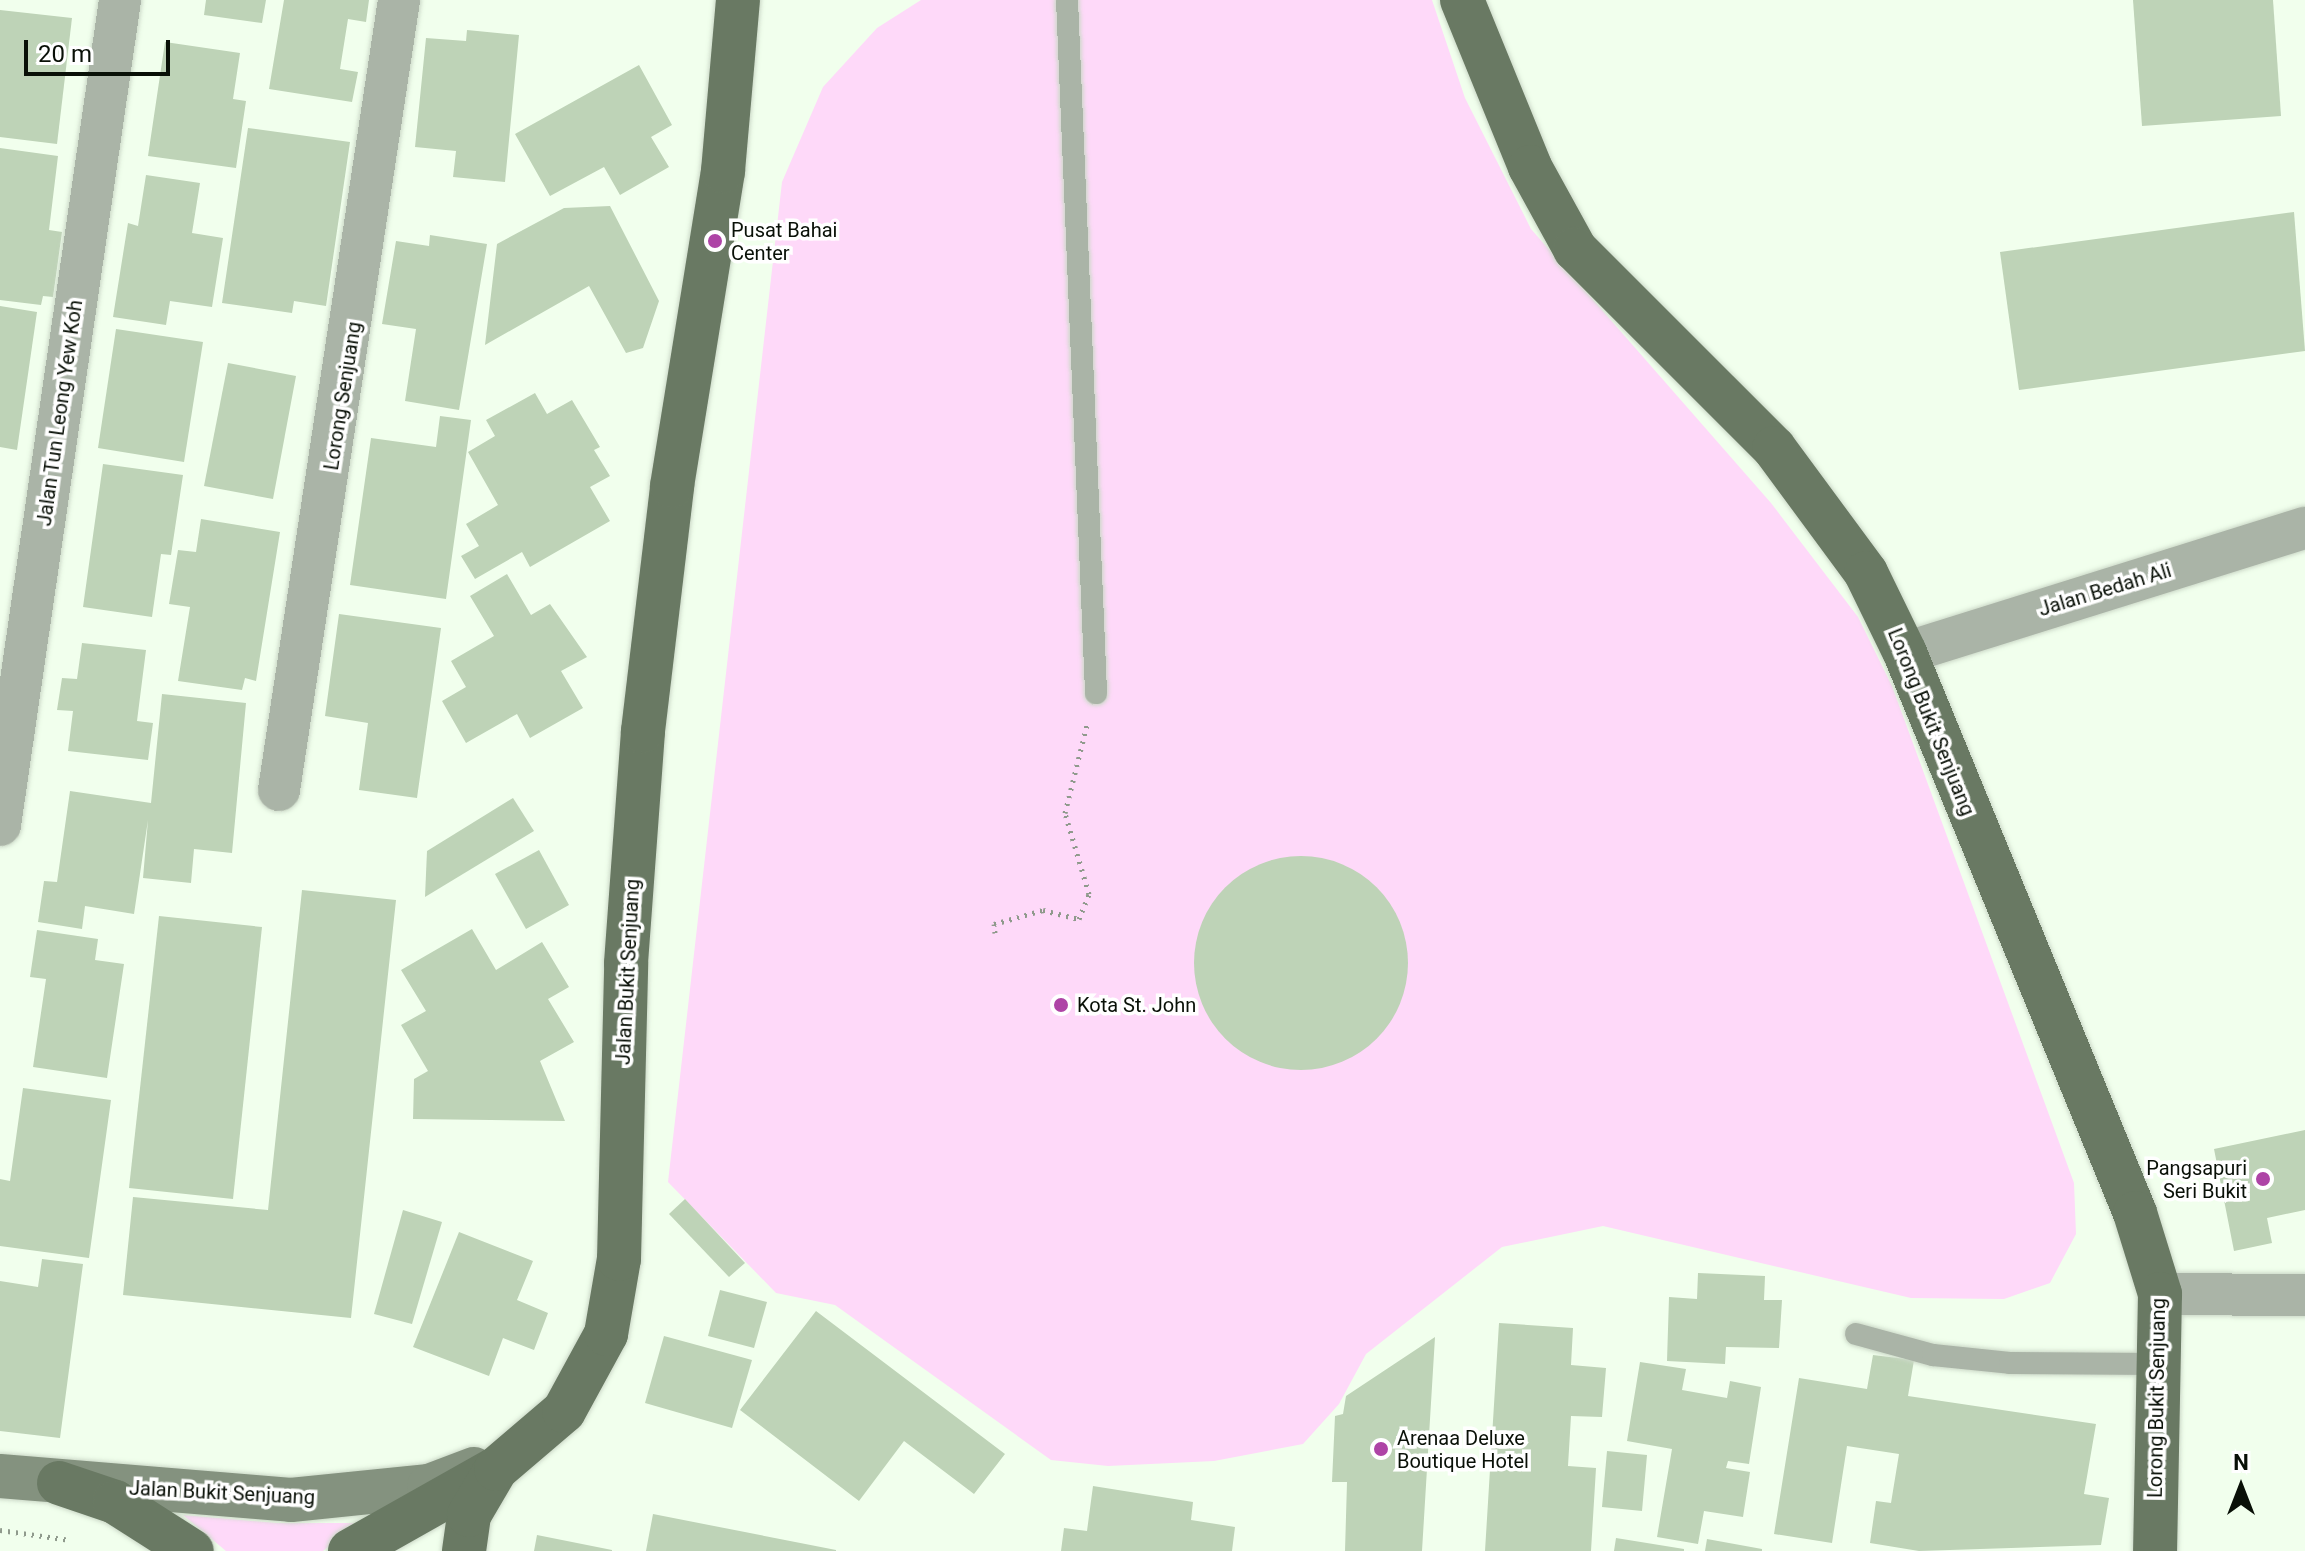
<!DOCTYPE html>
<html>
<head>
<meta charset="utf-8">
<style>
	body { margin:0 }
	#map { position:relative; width:2305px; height:1551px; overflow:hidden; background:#f1ffed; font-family:Roboto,sans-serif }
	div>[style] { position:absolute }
	.green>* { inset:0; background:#fed9f9 }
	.building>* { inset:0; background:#bed3b7 }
	.round { border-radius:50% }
	.path>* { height:5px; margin-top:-2.5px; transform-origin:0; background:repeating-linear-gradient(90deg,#8f9a8c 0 2px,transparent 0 8px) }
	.roads { filter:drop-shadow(0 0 2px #ccd9c8) drop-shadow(0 0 2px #ccd9c8) }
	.lane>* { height:22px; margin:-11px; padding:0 11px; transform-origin:11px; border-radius:11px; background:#aab4a7 }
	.street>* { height:42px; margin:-21px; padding:0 21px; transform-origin:21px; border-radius:21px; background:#aab4a7 }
	.secondary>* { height:44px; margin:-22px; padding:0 22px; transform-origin:22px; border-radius:22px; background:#84927f }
	.primary>* { height:44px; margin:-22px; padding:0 22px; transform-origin:22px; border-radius:22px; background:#697963 }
	.dots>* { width:22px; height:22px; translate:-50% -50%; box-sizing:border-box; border:4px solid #fff; border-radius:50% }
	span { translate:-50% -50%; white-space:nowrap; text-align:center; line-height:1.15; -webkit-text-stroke:7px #fff; paint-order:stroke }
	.poi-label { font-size:20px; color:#091007 }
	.left { translate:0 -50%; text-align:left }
	.right { translate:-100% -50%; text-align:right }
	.street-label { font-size:20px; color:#091007 }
	.north { position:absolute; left:2201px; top:1447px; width:80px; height:80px; -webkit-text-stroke:6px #fff; paint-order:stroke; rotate:0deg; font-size:22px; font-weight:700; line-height:32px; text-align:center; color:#091007 }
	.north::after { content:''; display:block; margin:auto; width:28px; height:36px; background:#091007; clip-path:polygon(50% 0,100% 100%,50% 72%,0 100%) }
	.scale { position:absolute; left:24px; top:40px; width:146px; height:36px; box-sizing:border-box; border:4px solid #091007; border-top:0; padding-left:10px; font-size:24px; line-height:28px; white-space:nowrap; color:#091007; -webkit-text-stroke:6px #fff; paint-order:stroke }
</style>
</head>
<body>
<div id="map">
	<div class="green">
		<div style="clip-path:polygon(921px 0,1432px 0,1465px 98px,1531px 229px,1771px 503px,1858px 617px,1892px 686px,2074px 1183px,2076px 1234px,2050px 1283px,2004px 1299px,1911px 1298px,1603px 1226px,1502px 1247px,1366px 1354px,1339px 1404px,1303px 1444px,1214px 1461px,1108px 1466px,1051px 1460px,835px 1305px,776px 1293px,668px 1182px,782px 182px,823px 87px,877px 28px)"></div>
		<div style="clip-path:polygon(183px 1515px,277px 1523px,357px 1523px,323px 1551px,226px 1551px)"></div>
	</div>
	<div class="building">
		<div style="clip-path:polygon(206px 0,266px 0,262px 23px,204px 15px)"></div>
		<div style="clip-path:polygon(284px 0,369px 0,366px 22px,348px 19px,340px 69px,358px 72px,352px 102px,269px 89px)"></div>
		<div style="clip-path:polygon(2133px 0,2273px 0,2281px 116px,2142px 126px)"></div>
		<div style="clip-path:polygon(0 10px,72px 18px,57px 144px,0 137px)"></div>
		<div style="clip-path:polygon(467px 30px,519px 35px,505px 182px,453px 177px,456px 151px,415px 147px,426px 38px,466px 41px)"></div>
		<div style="clip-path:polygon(165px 42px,240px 53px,233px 99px,246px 101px,236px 168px,148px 156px)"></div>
		<div style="clip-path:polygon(639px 65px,672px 125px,651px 137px,669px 167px,620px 195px,604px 167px,550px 196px,515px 134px)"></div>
		<div style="clip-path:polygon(248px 128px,350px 142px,326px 306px,294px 301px,292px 313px,222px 303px)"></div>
		<div style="clip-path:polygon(0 148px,58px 156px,49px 230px,62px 232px,53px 297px,43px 296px,41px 305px,0 300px)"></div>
		<div style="clip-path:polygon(146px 175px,200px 183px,192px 233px,223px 238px,212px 307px,170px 301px,166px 325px,113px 317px,128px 223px,138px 226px)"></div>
		<div style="clip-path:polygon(610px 206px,659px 301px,643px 348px,626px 353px,589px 286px,485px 345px,497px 244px,564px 208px)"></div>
		<div style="clip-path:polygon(2294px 212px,2305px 351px,2019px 390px,2000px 252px)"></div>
		<div style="clip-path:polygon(430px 235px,487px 244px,459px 410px,405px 401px,416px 329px,382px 324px,396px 241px,429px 246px)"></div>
		<div style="clip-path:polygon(0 306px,37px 312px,17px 450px,0 447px)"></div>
		<div style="clip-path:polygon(116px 329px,203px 342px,184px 462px,98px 448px)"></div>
		<div style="clip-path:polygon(228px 363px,296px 376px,273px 499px,204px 486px)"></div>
		<div style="clip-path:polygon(535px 393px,547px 414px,572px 400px,600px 447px,594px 450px,610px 476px,590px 487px,610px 521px,530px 567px,522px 552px,475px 579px,461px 556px,479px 546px,466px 524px,498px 505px,468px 452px,495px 436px,486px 420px)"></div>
		<div style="clip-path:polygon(440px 416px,471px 420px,446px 599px,350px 585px,371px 438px,436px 447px)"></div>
		<div style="clip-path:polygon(103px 464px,183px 475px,171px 555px,161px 554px,152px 617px,83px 607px)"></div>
		<div style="clip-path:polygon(201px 519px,280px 532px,256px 681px,245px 678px,242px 690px,178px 681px,190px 607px,169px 604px,178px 550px,196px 552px)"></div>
		<div style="clip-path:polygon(507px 574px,531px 615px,550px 604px,587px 657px,561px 671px,583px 708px,530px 738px,517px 714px,466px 743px,442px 701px,466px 687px,451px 661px,494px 636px,470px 596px)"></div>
		<div style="clip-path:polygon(339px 614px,441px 628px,417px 798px,359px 790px,368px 723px,325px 716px)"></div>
		<div style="clip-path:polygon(82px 643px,146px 650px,137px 721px,153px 723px,148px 760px,68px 751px,73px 711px,57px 710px,62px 678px,77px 679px)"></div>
		<div style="clip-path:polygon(162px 694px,246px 703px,232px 853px,194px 849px,191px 883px,143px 878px,148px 820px,134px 914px,85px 906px,82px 929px,38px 922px,44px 881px,57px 882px,70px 791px,151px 803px)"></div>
		<div style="clip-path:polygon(513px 798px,534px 831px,425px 897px,427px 851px)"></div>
		<div style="clip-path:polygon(539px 850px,569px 905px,526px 929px,495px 874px)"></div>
		<div class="round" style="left:1194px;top:856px;width:214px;height:214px"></div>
		<div style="clip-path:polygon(302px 890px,396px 900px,351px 1318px,123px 1295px,133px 1197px,268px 1210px)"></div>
		<div style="clip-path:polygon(159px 916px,262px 927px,233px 1199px,129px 1188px)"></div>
		<div style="clip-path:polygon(472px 929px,496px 970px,542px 942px,569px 987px,548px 999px,574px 1042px,540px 1061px,565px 1121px,413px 1119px,414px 1079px,428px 1071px,401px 1025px,426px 1011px,401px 970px)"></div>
		<div style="clip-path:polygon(37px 930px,98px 939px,95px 960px,124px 964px,107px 1078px,33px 1067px,46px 979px,30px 977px)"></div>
		<div style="clip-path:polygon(23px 1088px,111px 1100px,89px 1258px,0 1246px,0 1179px,10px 1181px)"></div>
		<div style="clip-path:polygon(2305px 1130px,2305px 1210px,2267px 1218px,2272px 1243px,2234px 1251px,2214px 1149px)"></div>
		<div style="clip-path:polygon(685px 1199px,745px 1263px,729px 1277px,669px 1214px)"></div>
		<div style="clip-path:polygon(403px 1210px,442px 1222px,412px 1324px,374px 1314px)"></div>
		<div style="clip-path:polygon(459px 1232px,533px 1261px,517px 1300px,548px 1313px,534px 1350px,503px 1338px,489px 1376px,413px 1347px)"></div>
		<div style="clip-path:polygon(42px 1259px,83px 1264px,60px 1438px,0 1431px,0 1281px,38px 1287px)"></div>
		<div style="clip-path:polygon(1698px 1273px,1765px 1276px,1764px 1300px,1782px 1300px,1779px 1348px,1726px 1347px,1725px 1364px,1667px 1361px,1669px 1297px,1697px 1299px)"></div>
		<div style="clip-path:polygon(720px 1290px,767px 1302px,754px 1348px,708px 1336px)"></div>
		<div style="clip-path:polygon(816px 1311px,1005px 1454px,974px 1494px,904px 1441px,859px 1501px,740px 1410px)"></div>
		<div style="clip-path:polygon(1499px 1323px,1573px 1328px,1571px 1365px,1606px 1368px,1602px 1417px,1571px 1416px,1568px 1466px,1596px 1468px,1591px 1551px,1485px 1551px)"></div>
		<div style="clip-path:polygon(664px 1336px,752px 1360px,732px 1428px,645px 1403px)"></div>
		<div style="clip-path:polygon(1435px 1337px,1422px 1551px,1345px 1551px,1347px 1482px,1332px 1482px,1335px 1416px,1343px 1414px,1346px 1396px)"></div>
		<div style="clip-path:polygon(1873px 1355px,1914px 1360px,1908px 1396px,2096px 1424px,2084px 1494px,2109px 1498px,2101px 1545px,1919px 1551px,1870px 1543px,1876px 1501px,1891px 1503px,1899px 1454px,1847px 1446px,1832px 1543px,1774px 1534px,1799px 1378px,1867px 1389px)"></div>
		<div style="clip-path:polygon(1640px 1362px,1686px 1369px,1682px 1390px,1727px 1398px,1730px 1381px,1761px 1387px,1749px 1464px,1728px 1461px,1726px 1468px,1750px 1472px,1743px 1517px,1704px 1511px,1698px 1544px,1657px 1537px,1672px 1449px,1627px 1441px)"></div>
		<div style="clip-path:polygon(1607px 1451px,1647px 1455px,1642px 1511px,1602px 1507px)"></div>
		<div style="clip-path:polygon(1093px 1486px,1193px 1502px,1191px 1520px,1235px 1527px,1232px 1551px,1061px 1551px,1064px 1528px,1087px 1531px)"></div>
		<div style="clip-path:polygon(653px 1514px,836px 1550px,836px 1551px,646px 1551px)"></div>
		<div style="clip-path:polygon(537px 1535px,612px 1550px,612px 1551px,534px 1551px)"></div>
		<div style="clip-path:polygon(1616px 1538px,1684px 1549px,1684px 1551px,1614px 1551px)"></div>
		<div style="clip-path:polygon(1707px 1539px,1762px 1549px,1762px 1551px,1705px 1551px)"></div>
	</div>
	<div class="path">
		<div style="left:995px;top:933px;width:9px;rotate:-96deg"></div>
		<div style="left:994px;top:924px;width:51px;rotate:-15.9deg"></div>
		<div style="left:1043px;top:910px;width:37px;rotate:14deg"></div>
		<div style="left:1079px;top:919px;width:27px;rotate:-68deg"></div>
		<div style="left:1089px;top:894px;width:84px;rotate:-106.5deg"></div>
		<div style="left:1065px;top:813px;width:91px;rotate:-76deg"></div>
		<div style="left:0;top:1530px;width:71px;rotate:8.1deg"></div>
	</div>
	<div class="roads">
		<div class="lane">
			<div style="left:1067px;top:0;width:694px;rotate:87.6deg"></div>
			<div style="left:1856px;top:1334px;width:80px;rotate:15.3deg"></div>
			<div style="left:1933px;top:1355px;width:77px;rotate:5.9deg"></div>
			<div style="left:2010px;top:1363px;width:149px;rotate:0.4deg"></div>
		</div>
		<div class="street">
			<div style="left:1905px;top:653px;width:419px;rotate:-17.4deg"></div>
			<div style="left:279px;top:790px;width:799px;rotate:-81.36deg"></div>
			<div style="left:0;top:825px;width:834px;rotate:-81.72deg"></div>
			<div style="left:2160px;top:1294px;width:145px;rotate:0.4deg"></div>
		</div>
		<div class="secondary">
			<div style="left:0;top:1476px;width:292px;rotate:4.7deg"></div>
			<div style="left:291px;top:1500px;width:139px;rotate:-5.8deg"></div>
			<div style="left:429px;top:1486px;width:48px;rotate:-20.7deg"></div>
		</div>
		<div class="primary">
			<div style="left:1462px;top:0;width:180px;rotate:67.8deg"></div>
			<div style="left:1530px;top:167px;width:94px;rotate:61.2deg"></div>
			<div style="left:1575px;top:249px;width:281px;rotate:45deg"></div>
			<div style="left:1774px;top:448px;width:155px;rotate:53.6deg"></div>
			<div style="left:1866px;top:573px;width:89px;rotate:64deg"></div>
			<div style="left:1905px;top:653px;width:605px;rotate:67.67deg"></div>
			<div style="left:2135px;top:1213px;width:85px;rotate:72.8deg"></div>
			<div style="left:2160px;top:1294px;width:257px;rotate:91.1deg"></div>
			<div style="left:59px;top:1483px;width:59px;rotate:18.7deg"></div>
			<div style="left:115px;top:1502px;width:91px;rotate:32.5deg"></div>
			<div style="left:350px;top:1551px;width:165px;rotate:-29.4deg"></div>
			<div style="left:464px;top:1551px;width:36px;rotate:-82deg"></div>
			<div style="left:469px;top:1515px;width:53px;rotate:-59.6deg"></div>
			<div style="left:496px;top:1469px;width:89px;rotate:-40.5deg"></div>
			<div style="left:564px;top:1411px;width:88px;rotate:-61.4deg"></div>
			<div style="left:606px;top:1334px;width:76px;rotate:-80.2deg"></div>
			<div style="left:619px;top:1259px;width:296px;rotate:-88.6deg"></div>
			<div style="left:626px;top:963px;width:233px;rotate:-85.8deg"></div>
			<div style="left:643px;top:731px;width:247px;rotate:-83.2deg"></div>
			<div style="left:672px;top:486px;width:319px;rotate:-80.8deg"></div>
			<div style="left:723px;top:171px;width:172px;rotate:-85deg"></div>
		</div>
	</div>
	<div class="dots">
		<div style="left:715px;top:241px;background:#ae44a6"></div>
		<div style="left:1061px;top:1005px;background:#ae44a6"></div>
		<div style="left:2263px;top:1179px;background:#ae44a6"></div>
		<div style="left:1381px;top:1449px;background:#ae44a6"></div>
	</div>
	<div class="poi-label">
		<span class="left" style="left:731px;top:242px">Pusat Bahai<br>Center</span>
		<span class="left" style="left:1077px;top:1005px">Kota St. John</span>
		<span class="right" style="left:2247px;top:1180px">Pangsapuri<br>Seri Bukit</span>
		<span class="left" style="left:1397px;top:1450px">Arenaa Deluxe<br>Boutique Hotel</span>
	</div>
	<div class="street-label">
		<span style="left:343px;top:396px;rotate:-81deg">Lorong Senjuang</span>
		<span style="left:60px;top:413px;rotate:-82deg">Jalan Tun Leong Yew Koh</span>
		<span style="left:2105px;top:590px;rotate:-17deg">Jalan Bedah Ali</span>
		<span style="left:1931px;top:722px;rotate:68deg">Lorong Bukit Senjuang</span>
		<span style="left:628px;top:972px;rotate:-87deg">Jalan Bukit Senjuang</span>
		<span style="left:2157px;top:1398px;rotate:-89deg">Lorong Bukit Senjuang</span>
		<span style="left:222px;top:1493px;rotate:3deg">Jalan Bukit Senjuang</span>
	</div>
	<div class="north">N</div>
	<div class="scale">20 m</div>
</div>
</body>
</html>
